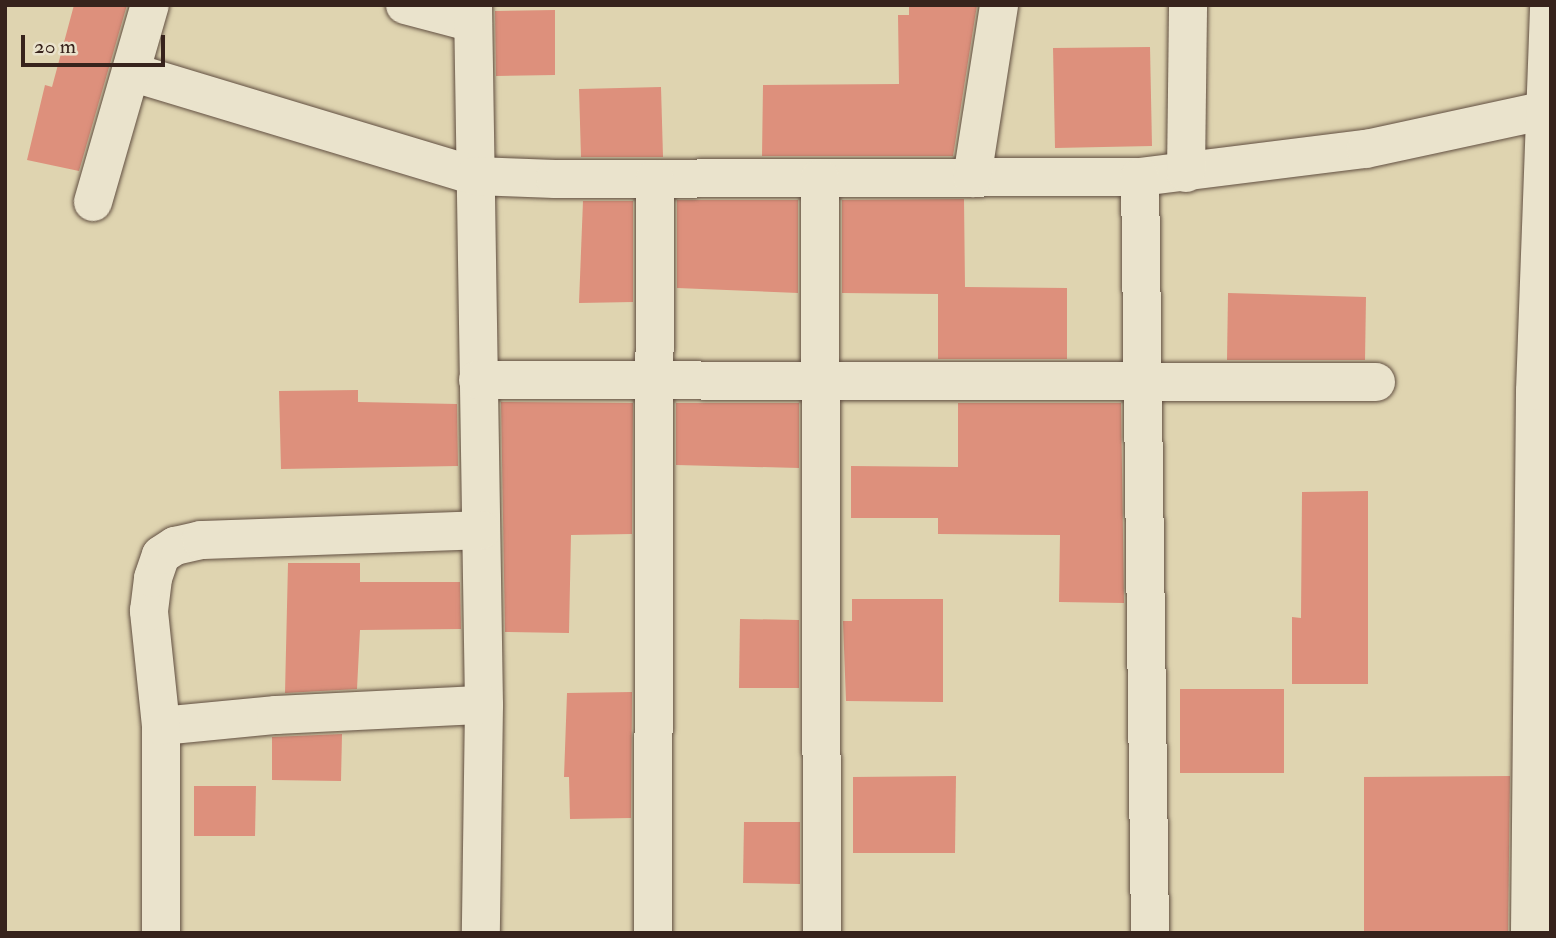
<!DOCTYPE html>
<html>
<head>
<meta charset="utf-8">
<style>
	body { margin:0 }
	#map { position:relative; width:1556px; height:938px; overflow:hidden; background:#dfd4b0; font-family:"IM FELL Double Pica",serif }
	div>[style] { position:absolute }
	.building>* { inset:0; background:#dd907c }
	.roads { filter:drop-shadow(0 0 2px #614f41) drop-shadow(0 0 2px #614f41) }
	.minor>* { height:38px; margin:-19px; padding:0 19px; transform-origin:19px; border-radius:19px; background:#eae3cc }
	span { translate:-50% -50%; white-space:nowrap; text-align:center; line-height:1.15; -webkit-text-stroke:5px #eae3cc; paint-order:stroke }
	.frame { position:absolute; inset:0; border:7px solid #37231c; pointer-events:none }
	.scale { position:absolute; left:21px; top:35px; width:144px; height:32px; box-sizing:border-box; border:4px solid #37231c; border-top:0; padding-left:9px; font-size:21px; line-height:24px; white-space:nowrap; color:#37231c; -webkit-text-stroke:5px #eae3cc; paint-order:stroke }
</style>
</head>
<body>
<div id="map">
	<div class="building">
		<div style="clip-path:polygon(74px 5px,127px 5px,79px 171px,27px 160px,45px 85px,52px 87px)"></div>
		<div style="clip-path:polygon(909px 5px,977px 5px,953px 156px,762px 156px,763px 85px,899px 84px,898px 15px,909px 15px)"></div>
		<div style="clip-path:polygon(555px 10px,555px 75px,496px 76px,495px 11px)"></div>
		<div style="clip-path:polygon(1150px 47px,1152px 146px,1055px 148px,1053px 48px)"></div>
		<div style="clip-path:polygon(661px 87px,663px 157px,581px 157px,579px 89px)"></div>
		<div style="clip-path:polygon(964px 199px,965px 287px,1067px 288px,1067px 359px,938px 359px,938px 294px,842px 293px,842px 200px)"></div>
		<div style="clip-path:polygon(677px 200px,798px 200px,798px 293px,677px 288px)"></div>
		<div style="clip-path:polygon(583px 201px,633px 201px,633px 302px,579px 303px)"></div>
		<div style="clip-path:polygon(1228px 293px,1366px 297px,1365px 360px,1227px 360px)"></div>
		<div style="clip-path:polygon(358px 390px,358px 402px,457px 404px,458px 466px,281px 469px,279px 391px)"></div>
		<div style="clip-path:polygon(501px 402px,633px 403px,632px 534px,571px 535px,569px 633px,505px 632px)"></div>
		<div style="clip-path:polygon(676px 403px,799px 403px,799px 468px,676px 465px)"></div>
		<div style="clip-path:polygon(958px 403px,1121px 403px,1124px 603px,1059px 602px,1060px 535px,938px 534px,938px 518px,851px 518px,851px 466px,958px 467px)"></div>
		<div style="clip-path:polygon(1368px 491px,1368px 684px,1292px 684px,1292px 617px,1301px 618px,1302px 492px)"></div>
		<div style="clip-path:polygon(288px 563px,360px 563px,360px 582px,460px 582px,461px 629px,360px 630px,357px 689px,285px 693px)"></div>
		<div style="clip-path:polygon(852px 599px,943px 599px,943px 702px,846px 701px,843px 621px,852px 621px)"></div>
		<div style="clip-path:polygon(740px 619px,799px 620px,799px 688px,739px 688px)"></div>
		<div style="clip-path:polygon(1180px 689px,1284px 689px,1284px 773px,1180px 773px)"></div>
		<div style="clip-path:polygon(632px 692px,631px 818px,570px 819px,569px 777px,564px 777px,567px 693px)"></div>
		<div style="clip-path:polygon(342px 734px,341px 781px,272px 780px,272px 737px)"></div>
		<div style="clip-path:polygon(956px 776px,955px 853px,853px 853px,853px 777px)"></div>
		<div style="clip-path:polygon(1510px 776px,1508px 933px,1364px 933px,1364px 777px)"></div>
		<div style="clip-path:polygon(194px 786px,256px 786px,255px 836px,194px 836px)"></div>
		<div style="clip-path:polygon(744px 822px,800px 822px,800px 884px,743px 883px)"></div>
	</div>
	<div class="roads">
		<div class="minor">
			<div style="left:405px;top:5px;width:70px;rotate:14.8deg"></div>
			<div style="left:473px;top:5px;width:700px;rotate:89.1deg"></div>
			<div style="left:484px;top:705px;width:228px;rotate:90.8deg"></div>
			<div style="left:131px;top:72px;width:359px;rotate:16.8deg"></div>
			<div style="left:475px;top:176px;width:80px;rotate:2.1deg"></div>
			<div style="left:555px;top:179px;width:585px;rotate:-0.2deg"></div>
			<div style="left:1140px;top:177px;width:228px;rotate:-7.1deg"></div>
			<div style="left:1366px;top:149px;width:184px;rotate:-12.2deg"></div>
			<div style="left:1186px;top:173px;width:168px;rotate:-89.3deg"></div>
			<div style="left:1140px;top:177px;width:756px;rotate:89.24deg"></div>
			<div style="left:820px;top:178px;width:755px;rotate:89.85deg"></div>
			<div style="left:972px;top:178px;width:175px;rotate:-81.1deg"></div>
			<div style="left:93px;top:202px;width:205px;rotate:-73.9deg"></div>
			<div style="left:478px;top:380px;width:898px;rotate:0.13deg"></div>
			<div style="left:161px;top:726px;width:116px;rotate:-5.5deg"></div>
			<div style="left:276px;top:715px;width:208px;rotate:-2.8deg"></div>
			<div style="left:161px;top:933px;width:207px;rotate:-90deg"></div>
			<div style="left:161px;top:726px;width:116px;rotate:-96deg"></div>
			<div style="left:149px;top:611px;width:33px;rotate:-83deg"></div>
			<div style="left:153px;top:578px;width:24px;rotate:-71deg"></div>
			<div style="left:161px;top:555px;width:17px;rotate:-33deg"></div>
			<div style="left:175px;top:546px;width:27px;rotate:-13deg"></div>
			<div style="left:201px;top:540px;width:280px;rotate:-2deg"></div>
			<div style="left:653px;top:933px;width:754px;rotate:-89.85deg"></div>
			<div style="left:1530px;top:933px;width:542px;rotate:-89.47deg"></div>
			<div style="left:1535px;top:391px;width:386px;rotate:-87.9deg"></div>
		</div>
	</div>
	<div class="frame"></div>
	<div class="scale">20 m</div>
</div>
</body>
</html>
